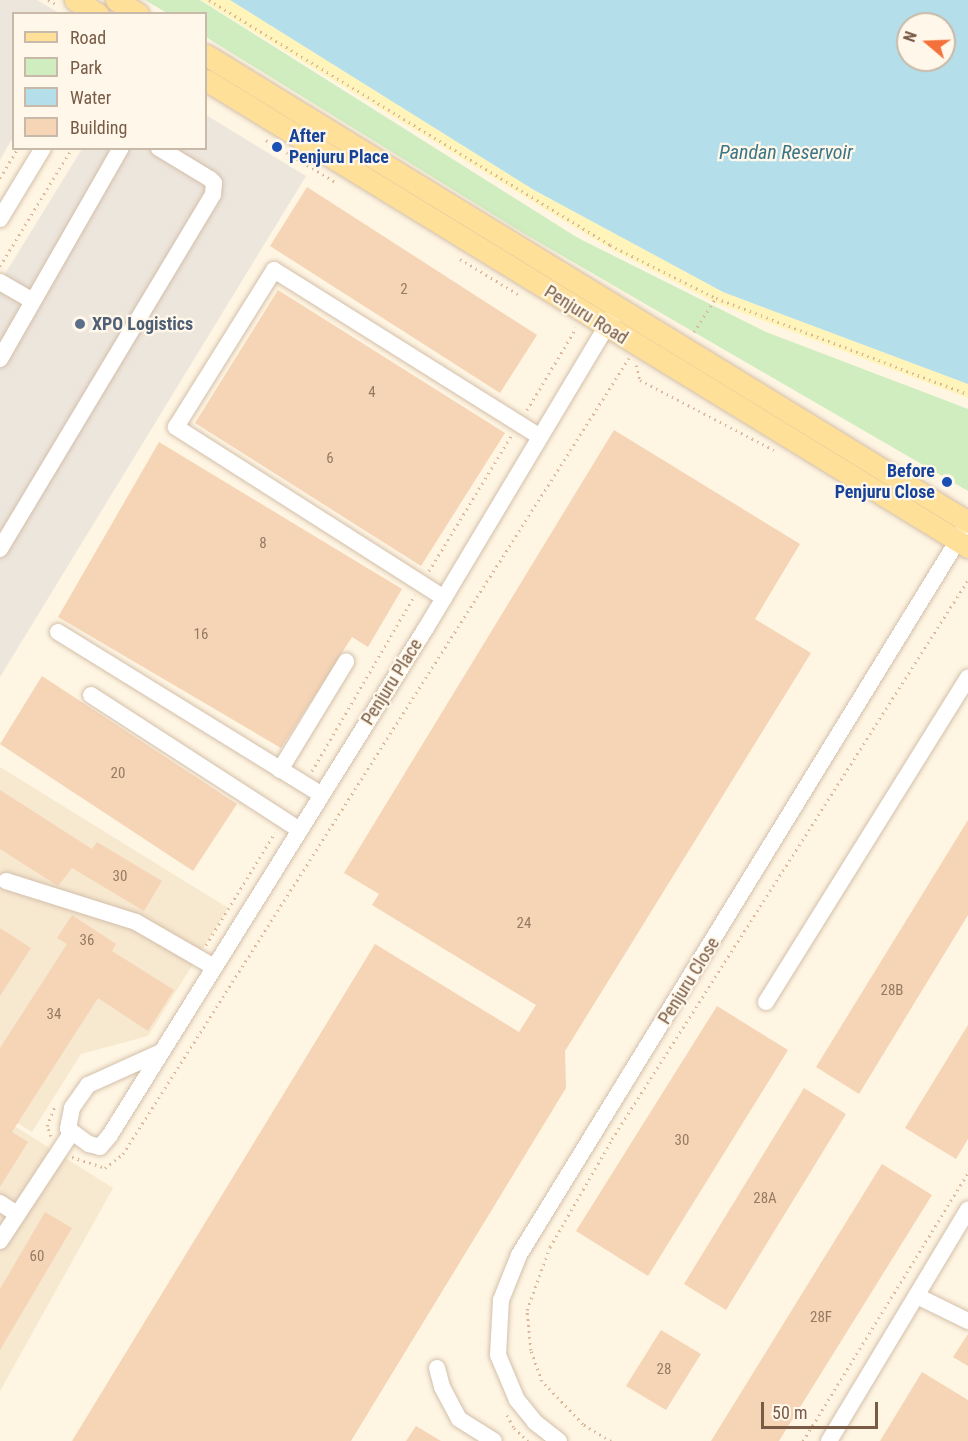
<!DOCTYPE html>
<html>
<head>
<meta charset="utf-8">
<style>
	body { margin:0 }
	#map { position:relative; width:968px; height:1441px; overflow:hidden; background:#fef5e2; font-family:"Roboto Condensed",sans-serif }
	div>[style] { position:absolute }
	.residential>* { inset:0; background:#f7e8d0 }
	.industrial>* { inset:0; background:#ede6dd }
	.green>* { inset:0; background:#cfedbf }
	.sand>* { inset:0; background:#fff5bb }
	.water>* { inset:0; background:#b4deea }
	.building>* { inset:0; background:#f6d5b7 }
	.path>* { height:3px; margin-top:-1.5px; transform-origin:0; background:repeating-linear-gradient(90deg,#dcb89a 0 1.5px,transparent 0 6px) }
	.roads { filter:drop-shadow(0 0 2px #d3bfaa) drop-shadow(0 0 2px #d3bfaa) }
	.minor>* { height:16px; margin:-8px; padding:0 8px; transform-origin:8px; border-radius:8px; background:#fff }
	.major>* { height:21px; margin:-10.5px; padding:0 10.5px; transform-origin:10.5px; border-radius:10.5px; background:#ffe098 }
	.dots>* { width:16px; height:16px; translate:-50% -50%; box-sizing:border-box; border:3px solid #fff8ea; border-radius:50% }
	span { translate:-50% -50%; white-space:nowrap; text-align:center; line-height:1.15; -webkit-text-stroke:4.5px #fff8ea; paint-order:stroke }
	.number-label { font-size:15px; color:#987a62 }
	.number-label span { -webkit-text-stroke-width:0 }
	.transit-label { font-size:18px; color:#164399; font-weight:700 }
	.left { translate:0 -50%; text-align:left }
	.right { translate:-100% -50%; text-align:right }
	.street-label { font-size:18px; color:#795b46 }
	.service-label { font-size:18px; color:#4e5e75; font-weight:700 }
	.water-label { font-size:20px; color:#3b7587; font-style:italic }
	.legend { position:absolute; left:12px; top:12px; width:195px; height:138px; box-sizing:border-box; background:#fff8ea; border:2px solid #c9b9a8; margin:0; padding:8px 10px; list-style:none; font-size:18px; color:#795b46 }
	.legend li { display:flex; align-items:center; gap:12px; height:30px }
	.legend b { width:30px; border:2px solid #c9b9a8 }
	.north { position:absolute; left:896px; top:12px; width:60px; height:60px; box-sizing:border-box; background:#fff8ea; border:2px solid #c9b9a8; border-radius:50%; rotate:289deg; font-size:16px; font-weight:700; line-height:24px; text-align:center; color:#795b46 }
	.north::after { content:''; display:block; margin:auto; width:21px; height:27px; background:#f4713b; clip-path:polygon(50% 0,100% 100%,50% 72%,0 100%) }
	.scale { position:absolute; left:761px; top:1402px; width:117px; height:27px; box-sizing:border-box; border:3px solid #795b46; border-top:0; padding-left:8px; font-size:18px; line-height:21px; white-space:nowrap; color:#795b46; -webkit-text-stroke:4px #fff8ea; paint-order:stroke }
</style>
</head>
<body>
<div id="map">
	<div class="residential">
		<div style="clip-path:polygon(0 767px,228px 908px,148px 1036px,81px 1054px,32px 1132px,0 1112px)"></div>
		<div style="clip-path:polygon(0 1117px,113px 1188px,0 1391px)"></div>
	</div>
	<div class="industrial">
		<div style="clip-path:polygon(0 0,37px 0,59px 13px,14px 14px,13px 137px,0 160px)"></div>
		<div style="clip-path:polygon(206px 115px,306px 176px,0 677px,0 282px,82px 149px,206px 148px)"></div>
	</div>
	<div class="green">
		<div style="clip-path:polygon(145px 0,200px 0,578px 238px,766px 332px,968px 409px,968px 491px,523px 233px,206px 37px,206px 14px,167px 13px)"></div>
	</div>
	<div class="sand">
		<div style="clip-path:polygon(202px 0,230px 0,534px 190px,723px 292px,968px 384px,968px 398px,714px 302px,609px 248px)"></div>
	</div>
	<div class="water">
		<div style="clip-path:polygon(evenodd,230px 0,968px 0,968px 384px,723px 292px,534px 190px,230px 0,908px 24px,944px 24px,944px 60px,908px 60px,908px 24px)"></div>
	</div>
	<div class="building">
		<div style="clip-path:polygon(307px 187px,537px 335px,500px 393px,270px 246px)"></div>
		<div style="clip-path:polygon(278px 290px,505px 433px,421px 566px,195px 423px)"></div>
		<div style="clip-path:polygon(614px 430px,800px 544px,755px 619px,811px 653px,565px 1051px,566px 1088px,351px 1441px,72px 1441px,375px 944px,519px 1032px,536px 1005px,372px 905px,379px 894px,344px 873px)"></div>
		<div style="clip-path:polygon(159px 442px,402px 589px,368px 647px,352px 637px,281px 748px,58px 617px)"></div>
		<div style="clip-path:polygon(42px 676px,237px 804px,193px 871px,0 744px)"></div>
		<div style="clip-path:polygon(0 790px,92px 849px,97px 842px,162px 881px,144px 911px,72px 868px,58px 886px,0 849px)"></div>
		<div style="clip-path:polygon(968px 820px,968px 915px,859px 1094px,816px 1067px)"></div>
		<div style="clip-path:polygon(72px 915px,116px 944px,112px 951px,174px 990px,148px 1031px,98px 998px,12px 1132px,28px 1142px,0 1187px,0 1048px,67px 944px,57px 938px)"></div>
		<div style="clip-path:polygon(0 928px,31px 948px,0 996px)"></div>
		<div style="clip-path:polygon(717px 1006px,788px 1050px,648px 1276px,576px 1231px)"></div>
		<div style="clip-path:polygon(968px 1025px,968px 1139px,956px 1159px,905px 1128px)"></div>
		<div style="clip-path:polygon(804px 1088px,846px 1114px,726px 1310px,684px 1284px)"></div>
		<div style="clip-path:polygon(882px 1164px,932px 1195px,779px 1441px,711px 1441px)"></div>
		<div style="clip-path:polygon(45px 1212px,72px 1228px,0 1350px,0 1289px)"></div>
		<div style="clip-path:polygon(661px 1330px,701px 1354px,666px 1410px,626px 1386px)"></div>
		<div style="clip-path:polygon(968px 1334px,968px 1366px,953px 1357px)"></div>
		<div style="clip-path:polygon(922px 1372px,968px 1400px,968px 1441px,880px 1441px)"></div>
		<div style="clip-path:polygon(416px 1426px,441px 1441px,406px 1441px)"></div>
	</div>
	<div class="path">
		<div style="left:48px;top:0;width:11px;rotate:27deg"></div>
		<div style="left:209px;top:0;width:470px;rotate:31.4deg"></div>
		<div style="left:610px;top:245px;width:119px;rotate:26.6deg"></div>
		<div style="left:716px;top:298px;width:270px;rotate:20.9deg"></div>
		<div style="left:266px;top:140px;width:83px;rotate:31.2deg"></div>
		<div style="left:0;top:178px;width:35px;rotate:-59deg"></div>
		<div style="left:460px;top:259px;width:71px;rotate:31.2deg"></div>
		<div style="left:0;top:266px;width:138px;rotate:-58.6deg"></div>
		<div style="left:694px;top:332px;width:40px;rotate:-57.1deg"></div>
		<div style="left:636px;top:365px;width:16px;rotate:75deg"></div>
		<div style="left:640px;top:380px;width:151px;rotate:27.6deg"></div>
		<div style="left:527px;top:410px;width:96px;rotate:-59.1deg"></div>
		<div style="left:429px;top:571px;width:158px;rotate:-58.7deg"></div>
		<div style="left:312px;top:771px;width:204px;rotate:-59.7deg"></div>
		<div style="left:206px;top:945px;width:132px;rotate:-58.4deg"></div>
		<div style="left:51px;top:1136px;width:11px;rotate:-112deg"></div>
		<div style="left:47px;top:1126px;width:22px;rotate:-68deg"></div>
		<div style="left:72px;top:1157px;width:35px;rotate:18deg"></div>
		<div style="left:105px;top:1168px;width:23px;rotate:-38deg"></div>
		<div style="left:123px;top:1154px;width:943px;rotate:-57.56deg"></div>
		<div style="left:507px;top:1415px;width:15px;rotate:62deg"></div>
		<div style="left:514px;top:1428px;width:19px;rotate:43deg"></div>
		<div style="left:611px;top:1441px;width:33px;rotate:-149deg"></div>
		<div style="left:583px;top:1424px;width:59px;rotate:-133.6deg"></div>
		<div style="left:542px;top:1381px;width:33px;rotate:-110deg"></div>
		<div style="left:531px;top:1350px;width:40px;rotate:-95.7deg"></div>
		<div style="left:527px;top:1310px;width:67px;rotate:-69.9deg"></div>
		<div style="left:550px;top:1247px;width:125px;rotate:-60.1deg"></div>
		<div style="left:612px;top:1139px;width:663px;rotate:-57.51deg"></div>
		<div style="left:803px;top:1441px;width:315px;rotate:-58.4deg"></div>
	</div>
	<div class="roads">
		<div class="minor">
			<div style="left:0;top:219px;width:83px;rotate:-58.8deg"></div>
			<div style="left:0;top:282px;width:38px;rotate:30deg"></div>
			<div style="left:0;top:359px;width:243px;rotate:-60.2deg"></div>
			<div style="left:0;top:549px;width:414px;rotate:-59deg"></div>
			<div style="left:213px;top:194px;width:11px;rotate:-85deg"></div>
			<div style="left:214px;top:183px;width:6px;rotate:-135deg"></div>
			<div style="left:210px;top:179px;width:60px;rotate:-148.7deg"></div>
			<div style="left:444px;top:598px;width:318px;rotate:-147.5deg"></div>
			<div style="left:176px;top:427px;width:185px;rotate:-58deg"></div>
			<div style="left:274px;top:270px;width:313px;rotate:32.1deg"></div>
			<div style="left:58px;top:632px;width:310px;rotate:31.7deg"></div>
			<div style="left:91px;top:695px;width:249px;rotate:32.9deg"></div>
			<div style="left:280px;top:770px;width:127px;rotate:-58.6deg"></div>
			<div style="left:6px;top:881px;width:136px;rotate:17.5deg"></div>
			<div style="left:136px;top:922px;width:90px;rotate:30deg"></div>
			<div style="left:766px;top:1002px;width:382px;rotate:-58.1deg"></div>
			<div style="left:161px;top:1052px;width:80px;rotate:155.7deg"></div>
			<div style="left:88px;top:1085px;width:28px;rotate:125deg"></div>
			<div style="left:72px;top:1108px;width:21px;rotate:101deg"></div>
			<div style="left:68px;top:1129px;width:26px;rotate:36deg"></div>
			<div style="left:89px;top:1144px;width:11px;rotate:15deg"></div>
			<div style="left:100px;top:1147px;width:16px;rotate:-50deg"></div>
			<div style="left:110px;top:1135px;width:597px;rotate:-58.07deg"></div>
			<div style="left:426px;top:628px;width:365px;rotate:-59.1deg"></div>
			<div style="left:0;top:1203px;width:20px;rotate:33deg"></div>
			<div style="left:0;top:1241px;width:131px;rotate:-56.6deg"></div>
			<div style="left:917px;top:1296px;width:57px;rotate:26.1deg"></div>
			<div style="left:437px;top:1368px;width:20px;rotate:75deg"></div>
			<div style="left:442px;top:1387px;width:36px;rotate:62deg"></div>
			<div style="left:459px;top:1419px;width:41px;rotate:32.2deg"></div>
			<div style="left:559px;top:1441px;width:31px;rotate:-142deg"></div>
			<div style="left:535px;top:1422px;width:28px;rotate:-129deg"></div>
			<div style="left:517px;top:1400px;width:49px;rotate:-112.9deg"></div>
			<div style="left:498px;top:1355px;width:55px;rotate:-86.9deg"></div>
			<div style="left:501px;top:1300px;width:48px;rotate:-68.2deg"></div>
			<div style="left:519px;top:1255px;width:848px;rotate:-58.45deg"></div>
			<div style="left:829px;top:1441px;width:270px;rotate:-59deg"></div>
		</div>
		<div class="major">
			<div style="left:75px;top:0;width:27px;rotate:31deg"></div>
			<div style="left:116px;top:0;width:26px;rotate:32deg"></div>
			<div style="left:206px;top:55px;width:894px;rotate:31.5deg"></div>
			<div style="left:206px;top:80px;width:894px;rotate:31.5deg"></div>
		</div>
	</div>
	<div class="dots">
		<div style="left:277px;top:147px;background:#1a4fb4"></div>
		<div style="left:80px;top:324px;background:#5c6f8a"></div>
		<div style="left:947px;top:482px;background:#1a4fb4"></div>
	</div>
	<div class="number-label">
		<span style="left:404px;top:290px">2</span>
		<span style="left:372px;top:393px">4</span>
		<span style="left:330px;top:459px">6</span>
		<span style="left:263px;top:544px">8</span>
		<span style="left:201px;top:635px">16</span>
		<span style="left:118px;top:774px">20</span>
		<span style="left:120px;top:877px">30</span>
		<span style="left:524px;top:924px">24</span>
		<span style="left:87px;top:941px">36</span>
		<span style="left:892px;top:991px">28B</span>
		<span style="left:54px;top:1015px">34</span>
		<span style="left:682px;top:1141px">30</span>
		<span style="left:765px;top:1199px">28A</span>
		<span style="left:37px;top:1257px">60</span>
		<span style="left:821px;top:1318px">28F</span>
		<span style="left:664px;top:1370px">28</span>
	</div>
	<div class="transit-label">
		<span class="left" style="left:289px;top:147px">After<br>Penjuru Place</span>
		<span class="right" style="left:935px;top:482px">Before<br>Penjuru Close</span>
	</div>
	<div class="street-label">
		<span style="left:586px;top:315px;rotate:32deg">Penjuru Road</span>
		<span style="left:392px;top:682px;rotate:-58deg">Penjuru Place</span>
		<span style="left:689px;top:981px;rotate:-58deg">Penjuru Close</span>
	</div>
	<div class="service-label">
		<span class="left" style="left:92px;top:324px">XPO Logistics</span>
	</div>
	<div class="water-label">
		<span style="left:786px;top:152px">Pandan Reservoir</span>
	</div>
	<ul class="legend">
	<li><b style="height:8px;background:#ffe098"></b>Road</li>
	<li><b style="height:16px;background:#cfedbf"></b>Park</li>
	<li><b style="height:16px;background:#b4deea"></b>Water</li>
	<li><b style="height:16px;background:#f6d5b7"></b>Building</li>
	</ul>
	<div class="north">N</div>
	<div class="scale">50 m</div>
</div>
</body>
</html>
